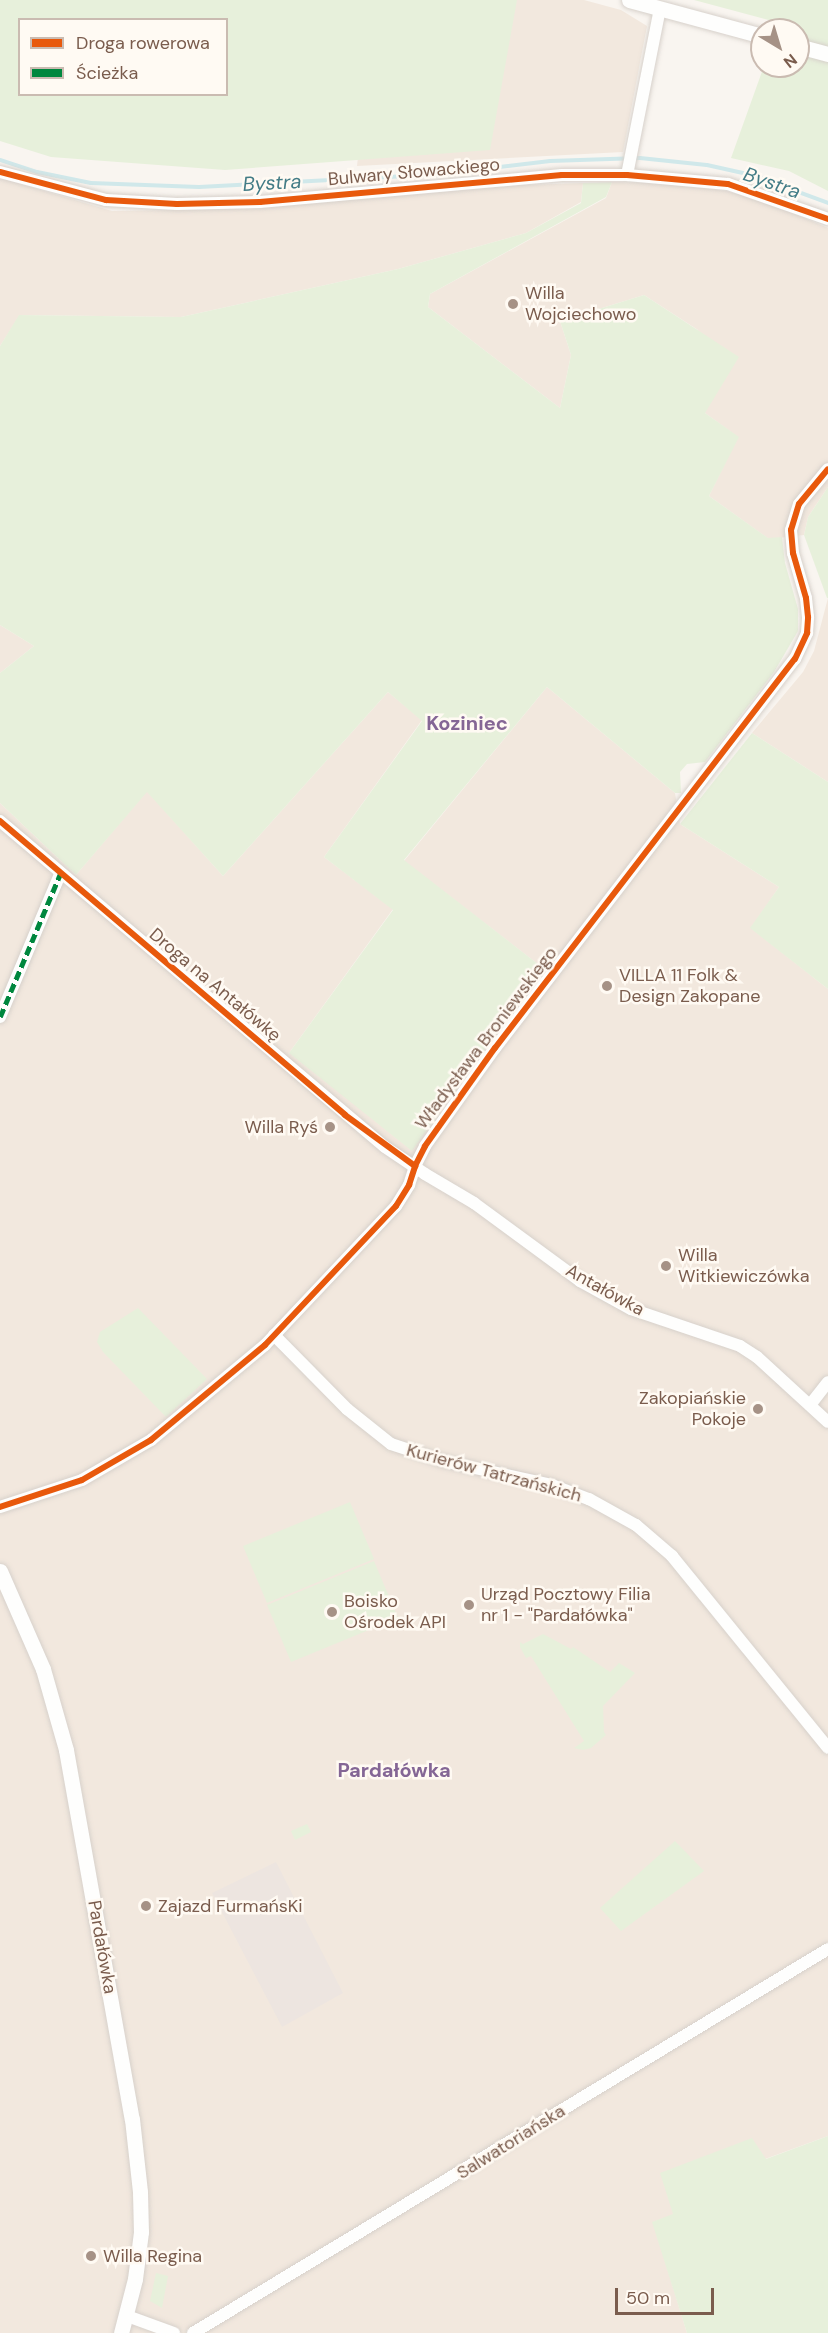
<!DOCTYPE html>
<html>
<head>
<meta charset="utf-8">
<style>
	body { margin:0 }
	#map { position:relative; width:828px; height:2333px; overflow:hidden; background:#f9f5f0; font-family:"DM Sans",sans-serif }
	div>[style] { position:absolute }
	.residential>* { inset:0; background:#f2e8de }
	.industrial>* { inset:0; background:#ede5e0 }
	.green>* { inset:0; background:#e7f0db }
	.stream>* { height:4px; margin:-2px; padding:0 2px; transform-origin:2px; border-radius:2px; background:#d0e8ea }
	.roads { filter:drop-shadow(0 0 2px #d7d1cb) drop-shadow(0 0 2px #d7d1cb) }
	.minor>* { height:12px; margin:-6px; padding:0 6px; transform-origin:6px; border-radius:6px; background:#fefefd }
	.tertiary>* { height:15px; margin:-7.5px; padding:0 7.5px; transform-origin:7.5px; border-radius:7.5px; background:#fefefd }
	.quiet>* { height:4.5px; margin-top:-2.25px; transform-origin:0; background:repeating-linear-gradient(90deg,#00873e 0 9px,transparent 0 13.5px) }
	.cycleway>* { height:6px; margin:-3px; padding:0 3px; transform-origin:3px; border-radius:3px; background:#e8590c }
	.dots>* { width:16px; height:16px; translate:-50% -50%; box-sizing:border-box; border:3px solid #fffaf3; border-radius:50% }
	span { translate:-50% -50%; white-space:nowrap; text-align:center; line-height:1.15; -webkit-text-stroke:5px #fffaf3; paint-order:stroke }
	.street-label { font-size:18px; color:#7a5c4d }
	.poi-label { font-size:18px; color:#7a5c4d }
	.left { translate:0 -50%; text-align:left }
	.right { translate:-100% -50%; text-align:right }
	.water-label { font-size:20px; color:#437c86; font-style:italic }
	.neighbourhood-label { font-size:20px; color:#846695; font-weight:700 }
	.legend { position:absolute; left:18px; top:18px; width:210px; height:78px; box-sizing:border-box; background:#fffaf3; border:2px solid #cabbb1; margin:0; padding:8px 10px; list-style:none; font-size:18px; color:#7a5c4d }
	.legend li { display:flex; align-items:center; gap:12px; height:30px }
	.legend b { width:30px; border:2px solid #cabbb1 }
	.north { position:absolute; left:750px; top:18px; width:60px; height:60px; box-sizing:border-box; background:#fffaf3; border:2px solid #cabbb1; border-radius:50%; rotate:142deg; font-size:16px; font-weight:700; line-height:24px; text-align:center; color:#7a5c4d }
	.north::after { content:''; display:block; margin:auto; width:21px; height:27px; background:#a69286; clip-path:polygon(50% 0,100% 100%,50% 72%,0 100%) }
	.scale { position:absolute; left:615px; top:2288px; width:99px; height:27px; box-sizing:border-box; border:3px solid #7a5c4d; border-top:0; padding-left:8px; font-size:18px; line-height:21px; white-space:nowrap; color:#7a5c4d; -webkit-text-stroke:4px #fffaf3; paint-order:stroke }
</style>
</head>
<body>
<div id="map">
	<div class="residential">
		<div style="clip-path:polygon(376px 0,584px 0,621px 10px,647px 26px,623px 152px,357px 166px)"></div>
		<div style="clip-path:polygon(0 178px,112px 211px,174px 210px,372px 198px,490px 186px,583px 183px,581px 202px,526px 233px,398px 269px,181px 317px,20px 315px,0 346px)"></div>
		<div style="clip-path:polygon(612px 182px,665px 183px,726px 191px,759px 199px,828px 228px,828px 487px,808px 517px,804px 535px,769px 539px,709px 496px,738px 437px,705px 413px,698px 330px,644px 295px,560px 321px,571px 355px,560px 408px,428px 307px,430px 294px,606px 198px)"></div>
		<div style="clip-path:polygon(828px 598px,828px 782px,752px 733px,803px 672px,814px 651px)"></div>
		<div style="clip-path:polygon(0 625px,34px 646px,0 673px)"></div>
		<div style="clip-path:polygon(547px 687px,675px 793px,680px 824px,779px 887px,751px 928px,828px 989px,828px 2136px,765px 2159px,752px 2139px,673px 2215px,653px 2222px,687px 2333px,0 2333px,0 803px,76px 875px,147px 791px,223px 876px,388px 692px,422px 720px,324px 857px,393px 909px,289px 1053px,543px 968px,404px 861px)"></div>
	</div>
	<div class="industrial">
		<div style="clip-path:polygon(276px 1862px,343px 1993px,282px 2027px,212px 1893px)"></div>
	</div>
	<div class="green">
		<div style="clip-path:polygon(evenodd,0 0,517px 0,490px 150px,225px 170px,51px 157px,0 141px,0 0,20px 20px,226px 20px,226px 94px,20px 94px,20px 20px)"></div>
		<div style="clip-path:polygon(694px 0,828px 0,828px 191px,789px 171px,731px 158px,764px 66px,798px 66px,798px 30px,778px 30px,780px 23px)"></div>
		<div style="clip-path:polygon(612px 182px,606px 197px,430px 294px,428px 307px,560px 408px,571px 355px,560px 321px,644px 295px,739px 357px,705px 413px,739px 437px,709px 496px,768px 538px,782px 537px,785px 563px,798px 609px,798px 631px,774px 672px,705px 762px,687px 764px,680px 772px,681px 793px,675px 793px,547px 687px,404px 860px,543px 968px,412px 1151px,289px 1053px,393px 910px,324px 857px,422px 721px,388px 692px,223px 876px,147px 792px,76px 875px,0 803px,0 673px,34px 646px,0 625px,0 346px,19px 315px,181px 317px,398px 269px,526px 233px,581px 203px,583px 183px)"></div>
		<div style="clip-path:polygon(828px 487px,828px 598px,827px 598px,804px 535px,808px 517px)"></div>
		<div style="clip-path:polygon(752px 733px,828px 782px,828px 989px,750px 928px,779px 887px,680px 824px)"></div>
		<div style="clip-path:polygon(138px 1308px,207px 1379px,166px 1417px,103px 1352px,97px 1342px,100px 1332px)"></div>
		<div style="clip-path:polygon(350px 1502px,374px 1559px,267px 1603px,243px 1546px)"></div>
		<div style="clip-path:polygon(374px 1561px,398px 1618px,291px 1662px,267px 1605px)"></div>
		<div style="clip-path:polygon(543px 1634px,571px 1649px,573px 1647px,610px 1672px,619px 1663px,635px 1673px,603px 1706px,604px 1732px,606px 1735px,591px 1748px,583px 1750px,574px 1748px,584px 1741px,531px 1656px,526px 1658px,520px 1647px,520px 1642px,523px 1644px)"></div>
		<div style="clip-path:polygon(307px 1824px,311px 1832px,295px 1840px,291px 1831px)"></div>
		<div style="clip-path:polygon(675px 1841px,704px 1871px,621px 1931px,600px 1908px)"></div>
		<div style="clip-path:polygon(828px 2136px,828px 2333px,687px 2333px,652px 2222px,673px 2214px,660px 2173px,752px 2138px,766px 2159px)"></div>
		<div style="clip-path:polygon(156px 2273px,168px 2276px,162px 2308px,150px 2301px)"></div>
	</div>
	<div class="stream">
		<div style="left:0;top:160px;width:39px;rotate:18deg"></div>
		<div style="left:37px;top:172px;width:55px;rotate:11.5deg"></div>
		<div style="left:91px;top:183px;width:108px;rotate:2.1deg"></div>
		<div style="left:199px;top:187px;width:232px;rotate:-3deg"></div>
		<div style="left:431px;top:175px;width:120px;rotate:-6.7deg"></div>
		<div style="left:550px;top:161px;width:90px;rotate:-1.9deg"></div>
		<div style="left:640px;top:158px;width:67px;rotate:6deg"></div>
		<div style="left:707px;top:165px;width:46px;rotate:12.5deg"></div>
		<div style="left:752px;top:175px;width:81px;rotate:20.2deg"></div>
	</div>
	<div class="roads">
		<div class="minor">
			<div style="left:0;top:172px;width:110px;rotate:14.8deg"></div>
			<div style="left:106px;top:200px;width:71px;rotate:3.2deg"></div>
			<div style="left:177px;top:204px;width:83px;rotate:-1.4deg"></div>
			<div style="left:260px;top:202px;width:303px;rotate:-5.1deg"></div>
			<div style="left:562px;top:175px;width:65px"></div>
			<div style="left:627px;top:175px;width:101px;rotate:5.1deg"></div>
			<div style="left:728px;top:184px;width:106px;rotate:19.3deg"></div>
			<div style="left:627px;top:175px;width:170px;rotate:-78.8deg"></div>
			<div style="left:0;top:821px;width:504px;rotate:40.26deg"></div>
			<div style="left:385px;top:1147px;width:48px;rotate:34deg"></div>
			<div style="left:425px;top:1174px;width:57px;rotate:30.6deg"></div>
			<div style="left:474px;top:1203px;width:132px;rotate:36.3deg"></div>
			<div style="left:580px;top:1281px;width:58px;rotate:28.8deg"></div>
			<div style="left:631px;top:1309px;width:115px;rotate:18.7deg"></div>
			<div style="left:740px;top:1346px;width:20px;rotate:33deg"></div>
			<div style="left:757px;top:1357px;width:96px;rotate:42.5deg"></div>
			<div style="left:0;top:1017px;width:155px;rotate:-67.2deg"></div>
			<div style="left:274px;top:1335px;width:104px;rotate:45.4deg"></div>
			<div style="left:347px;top:1409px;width:56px;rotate:38.5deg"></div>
			<div style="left:391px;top:1444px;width:55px;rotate:18.1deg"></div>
			<div style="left:443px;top:1461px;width:112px;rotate:12.4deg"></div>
			<div style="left:552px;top:1485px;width:40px;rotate:21deg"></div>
			<div style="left:589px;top:1499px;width:54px;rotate:29deg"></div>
			<div style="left:636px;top:1525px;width:48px;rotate:40.7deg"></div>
			<div style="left:672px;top:1556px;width:247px;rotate:50.9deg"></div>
			<div style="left:810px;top:1405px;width:29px;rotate:-52deg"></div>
			<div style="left:0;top:1507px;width:86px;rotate:-18.2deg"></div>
			<div style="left:82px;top:1480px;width:80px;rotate:-30.1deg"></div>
			<div style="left:151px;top:1440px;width:148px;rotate:-39.8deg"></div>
			<div style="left:265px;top:1345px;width:191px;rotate:-46.7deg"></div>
			<div style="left:396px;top:1206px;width:25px;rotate:-58deg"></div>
			<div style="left:409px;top:1185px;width:20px;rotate:-72deg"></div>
			<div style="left:415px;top:1166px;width:22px;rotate:-63deg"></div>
			<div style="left:425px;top:1146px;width:120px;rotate:-54.5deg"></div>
			<div style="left:495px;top:1048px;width:491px;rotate:-52.4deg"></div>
			<div style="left:795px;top:659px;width:29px;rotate:-65deg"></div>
			<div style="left:807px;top:633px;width:16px;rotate:-86deg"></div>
			<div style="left:808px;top:617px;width:19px;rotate:-96deg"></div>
			<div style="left:806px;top:598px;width:47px;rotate:-106.1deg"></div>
			<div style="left:793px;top:553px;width:23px;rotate:-95deg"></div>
			<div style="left:791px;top:530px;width:27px;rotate:-73deg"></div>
			<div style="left:799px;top:504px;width:45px;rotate:-50.4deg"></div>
			<div style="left:127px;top:2316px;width:50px;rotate:19.9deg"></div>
			<div style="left:193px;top:2333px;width:742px;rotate:-31.16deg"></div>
		</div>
		<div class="tertiary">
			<div style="left:629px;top:0;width:138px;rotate:15.1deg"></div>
			<div style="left:798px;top:46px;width:31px;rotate:15deg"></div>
			<div style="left:0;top:1571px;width:107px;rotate:66.3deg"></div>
			<div style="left:43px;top:1669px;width:84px;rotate:74.1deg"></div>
			<div style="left:66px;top:1750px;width:375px;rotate:79.9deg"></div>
			<div style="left:132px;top:2119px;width:73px;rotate:83.7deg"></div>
			<div style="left:140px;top:2192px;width:40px;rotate:88.6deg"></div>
			<div style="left:141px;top:2232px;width:47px;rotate:97.3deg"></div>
			<div style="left:135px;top:2279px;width:56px;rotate:104.5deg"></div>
		</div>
	</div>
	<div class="quiet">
		<div style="left:0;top:1017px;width:155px;rotate:-67.2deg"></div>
	</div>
	<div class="cycleway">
		<div style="left:0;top:172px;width:110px;rotate:14.8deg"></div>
		<div style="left:106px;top:200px;width:71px;rotate:3.2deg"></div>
		<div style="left:177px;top:204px;width:83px;rotate:-1.4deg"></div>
		<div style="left:260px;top:202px;width:303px;rotate:-5.1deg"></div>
		<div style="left:562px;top:175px;width:65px"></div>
		<div style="left:627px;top:175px;width:101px;rotate:5.1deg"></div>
		<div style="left:728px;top:184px;width:106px;rotate:19.3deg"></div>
		<div style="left:0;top:821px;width:453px;rotate:40.4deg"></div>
		<div style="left:345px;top:1115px;width:87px;rotate:36.1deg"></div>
		<div style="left:0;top:1507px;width:86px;rotate:-18.2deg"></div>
		<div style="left:82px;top:1480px;width:80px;rotate:-30.1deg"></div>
		<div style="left:151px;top:1440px;width:148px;rotate:-39.8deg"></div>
		<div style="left:265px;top:1345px;width:191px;rotate:-46.7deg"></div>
		<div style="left:396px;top:1206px;width:25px;rotate:-58deg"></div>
		<div style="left:409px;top:1185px;width:20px;rotate:-72deg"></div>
		<div style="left:415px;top:1166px;width:22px;rotate:-63deg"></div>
		<div style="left:425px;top:1146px;width:120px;rotate:-54.5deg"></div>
		<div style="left:495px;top:1048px;width:491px;rotate:-52.4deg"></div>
		<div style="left:795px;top:659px;width:29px;rotate:-65deg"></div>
		<div style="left:807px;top:633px;width:16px;rotate:-86deg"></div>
		<div style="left:808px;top:617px;width:19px;rotate:-96deg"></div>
		<div style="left:806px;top:598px;width:47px;rotate:-106.1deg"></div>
		<div style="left:793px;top:553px;width:23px;rotate:-95deg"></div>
		<div style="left:791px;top:530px;width:27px;rotate:-73deg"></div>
		<div style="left:799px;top:504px;width:45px;rotate:-50.4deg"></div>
	</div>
	<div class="dots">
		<div style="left:513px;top:304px;background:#a69286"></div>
		<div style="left:607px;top:986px;background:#a69286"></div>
		<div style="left:330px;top:1127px;background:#a69286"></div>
		<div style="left:666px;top:1266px;background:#a69286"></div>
		<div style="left:758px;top:1409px;background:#a69286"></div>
		<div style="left:469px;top:1605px;background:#a69286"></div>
		<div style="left:332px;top:1612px;background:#a69286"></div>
		<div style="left:146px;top:1906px;background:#a69286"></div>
		<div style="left:91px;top:2256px;background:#a69286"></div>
	</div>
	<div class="street-label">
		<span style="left:414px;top:172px;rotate:-5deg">Bulwary Słowackiego</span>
		<span style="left:215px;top:985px;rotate:40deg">Droga na Antałówkę</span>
		<span style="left:486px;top:1038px;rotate:-53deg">Władysława Broniewskiego</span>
		<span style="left:605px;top:1290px;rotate:29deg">Antałówka</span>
		<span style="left:494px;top:1473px;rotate:15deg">Kurierów Tatrzańskich</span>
		<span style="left:102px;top:1947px;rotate:80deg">Pardałówka</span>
		<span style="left:511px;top:2142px;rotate:-32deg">Salwatoriańska</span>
	</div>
	<div class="poi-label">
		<span class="left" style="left:525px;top:304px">Willa<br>Wojciechowo</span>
		<span class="left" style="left:619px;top:986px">VILLA 11 Folk &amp;<br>Design Zakopane</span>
		<span class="right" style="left:318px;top:1127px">Willa Ryś</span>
		<span class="left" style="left:678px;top:1266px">Willa<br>Witkiewiczówka</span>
		<span class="right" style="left:746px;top:1409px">Zakopiańskie<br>Pokoje</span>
		<span class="left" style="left:481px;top:1605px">Urząd Pocztowy Filia<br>nr 1 - "Pardałówka"</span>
		<span class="left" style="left:344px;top:1612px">Boisko<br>Ośrodek API</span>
		<span class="left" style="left:158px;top:1906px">Zajazd FurmańsKi</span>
		<span class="left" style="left:103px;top:2256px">Willa Regina</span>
	</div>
	<div class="water-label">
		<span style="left:272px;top:183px;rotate:-3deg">Bystra</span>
		<span style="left:772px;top:183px;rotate:19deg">Bystra</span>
	</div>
	<div class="neighbourhood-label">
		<span style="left:467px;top:723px">Koziniec</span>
		<span style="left:394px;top:1770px">Pardałówka</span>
	</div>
	<ul class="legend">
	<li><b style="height:8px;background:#e8590c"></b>Droga rowerowa</li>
	<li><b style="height:8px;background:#00873e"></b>Ścieżka</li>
	</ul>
	<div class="north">N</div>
	<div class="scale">50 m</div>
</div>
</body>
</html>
